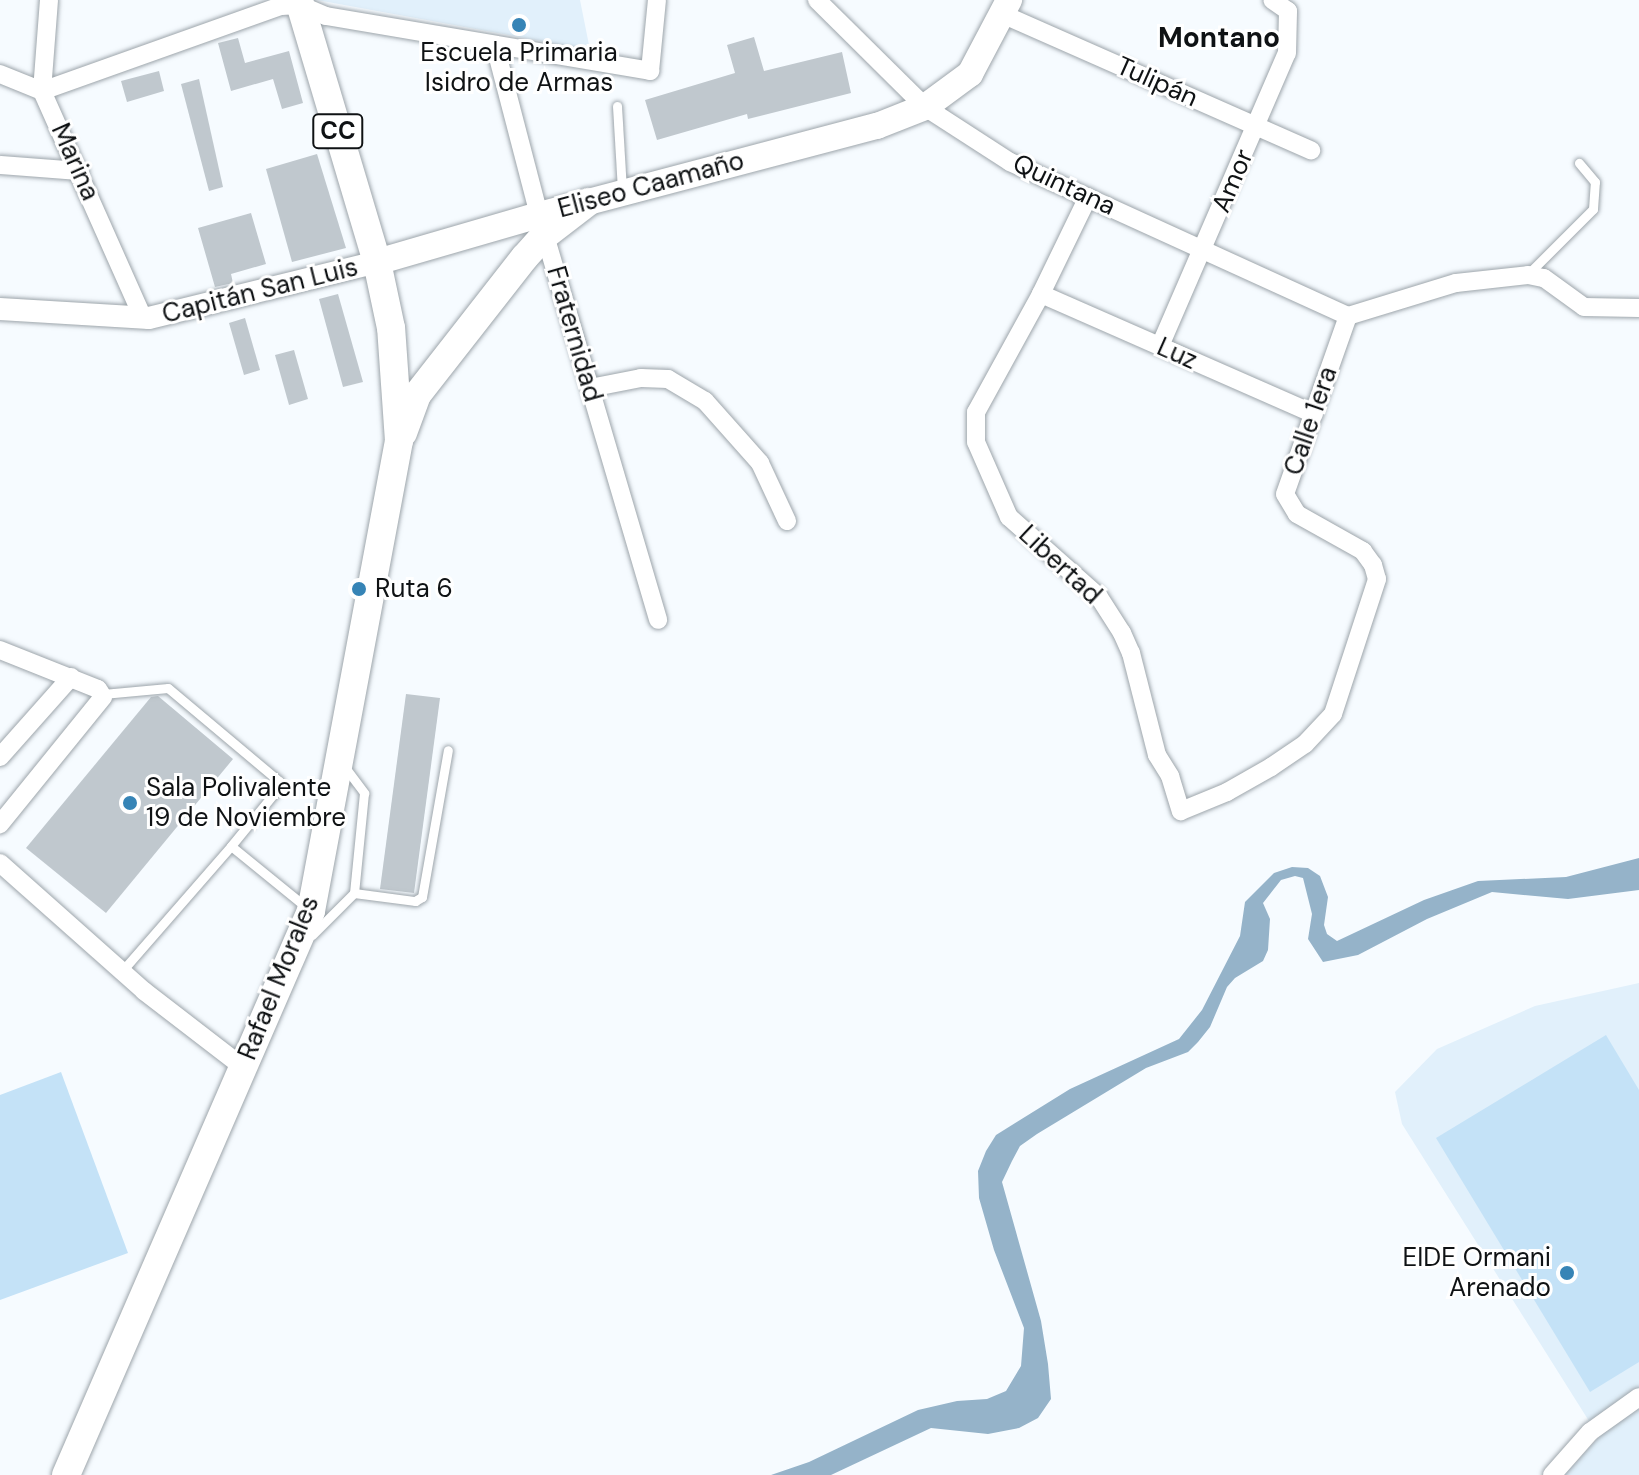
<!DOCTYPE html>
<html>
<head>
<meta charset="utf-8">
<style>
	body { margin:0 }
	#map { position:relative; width:1639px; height:1475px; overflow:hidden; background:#f6fbff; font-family:"DM Sans",sans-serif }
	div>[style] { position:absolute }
	.built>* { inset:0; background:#e1f0fb }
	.green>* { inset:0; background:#c4e2f7 }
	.water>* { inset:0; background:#95b3c9 }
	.building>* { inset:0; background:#c0c8ce }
	.roads { filter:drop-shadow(0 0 2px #9da5ab) drop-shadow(0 0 2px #9da5ab) }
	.service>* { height:9px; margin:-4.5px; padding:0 4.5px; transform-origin:4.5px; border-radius:4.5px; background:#fff }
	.minor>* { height:18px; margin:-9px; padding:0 9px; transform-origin:9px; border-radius:9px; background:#fff }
	.tertiary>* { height:22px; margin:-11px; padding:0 11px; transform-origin:11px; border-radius:11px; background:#fff }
	.secondary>* { height:26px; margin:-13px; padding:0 13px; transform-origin:13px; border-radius:13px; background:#fff }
	.primary>* { height:28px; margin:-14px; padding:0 14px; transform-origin:14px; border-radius:14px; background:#fff }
	.dots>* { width:22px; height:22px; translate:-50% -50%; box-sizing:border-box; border:4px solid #fff; border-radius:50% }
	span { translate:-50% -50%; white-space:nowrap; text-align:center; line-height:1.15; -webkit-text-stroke:6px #fff; paint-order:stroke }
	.shield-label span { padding:2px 6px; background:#fff; border:2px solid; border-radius:6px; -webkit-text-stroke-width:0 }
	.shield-label { font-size:24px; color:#0f1214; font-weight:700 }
	.poi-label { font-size:26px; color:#0f1214 }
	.left { translate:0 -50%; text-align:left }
	.right { translate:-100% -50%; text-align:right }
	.street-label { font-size:26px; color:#0f1214 }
	.neighbourhood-label { font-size:28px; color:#0f1214; font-weight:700 }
</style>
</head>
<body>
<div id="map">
	<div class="built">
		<div style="clip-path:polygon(317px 0,580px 0,590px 50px)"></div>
		<div style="clip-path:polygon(1639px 983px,1639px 1475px,1564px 1475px,1599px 1437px,1402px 1124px,1395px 1092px,1437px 1049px,1535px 1006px)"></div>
	</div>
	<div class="green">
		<div style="clip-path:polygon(1606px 1035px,1639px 1090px,1639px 1362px,1590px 1392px,1436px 1138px)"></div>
		<div style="clip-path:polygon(61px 1072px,128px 1253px,0 1300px,0 1095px)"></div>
	</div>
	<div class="water">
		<div style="clip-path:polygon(1639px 858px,1639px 890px,1568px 899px,1492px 892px,1427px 919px,1358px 955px,1323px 962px,1308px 939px,1312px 914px,1303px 878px,1295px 876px,1281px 880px,1263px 903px,1270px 919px,1268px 950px,1263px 961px,1235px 978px,1227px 987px,1210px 1027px,1198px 1042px,1188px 1052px,1146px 1068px,1037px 1134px,1020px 1146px,1012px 1161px,1002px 1182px,1041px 1321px,1048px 1364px,1051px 1399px,1038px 1418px,1019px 1428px,988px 1434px,931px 1428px,831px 1475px,771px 1475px,809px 1462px,918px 1410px,957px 1401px,987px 1399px,1006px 1391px,1021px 1366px,1024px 1328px,994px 1250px,979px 1198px,978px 1171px,986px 1151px,996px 1135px,1070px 1089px,1179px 1039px,1202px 1010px,1240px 936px,1245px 902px,1274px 873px,1292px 867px,1308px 868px,1320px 876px,1328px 897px,1324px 925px,1327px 934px,1337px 941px,1424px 900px,1478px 881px,1566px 877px)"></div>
	</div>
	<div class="building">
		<div style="clip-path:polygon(754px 37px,764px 71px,842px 52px,851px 93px,748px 119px,747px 114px,657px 140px,645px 100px,735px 73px,727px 45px)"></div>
		<div style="clip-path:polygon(238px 38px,245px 63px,289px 51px,303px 103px,282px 109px,273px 79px,231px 91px,218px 43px)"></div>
		<div style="clip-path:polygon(159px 71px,164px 91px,127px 102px,121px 81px)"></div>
		<div style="clip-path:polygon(199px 79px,223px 187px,209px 191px,181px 84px)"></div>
		<div style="clip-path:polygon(317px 154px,346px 248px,292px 262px,266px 169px)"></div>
		<div style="clip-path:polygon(251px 213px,266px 264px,231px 274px,233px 283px,215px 287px,198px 228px)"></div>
		<div style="clip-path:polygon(338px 294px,363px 382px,343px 387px,319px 299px)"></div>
		<div style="clip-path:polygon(245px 318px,260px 370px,244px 375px,229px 323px)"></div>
		<div style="clip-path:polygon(294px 350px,308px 399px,289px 405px,275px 355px)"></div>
		<div style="clip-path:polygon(406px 694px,440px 698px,414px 893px,380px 889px)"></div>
		<div style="clip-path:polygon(158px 696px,233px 759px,106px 913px,26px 848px,151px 697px)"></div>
	</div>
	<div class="roads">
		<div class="service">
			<div style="left:617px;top:106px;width:84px;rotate:86.6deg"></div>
			<div style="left:1528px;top:274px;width:92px;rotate:-45deg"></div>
			<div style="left:1593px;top:209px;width:27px;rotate:-86deg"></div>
			<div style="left:1595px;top:182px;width:25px;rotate:-130deg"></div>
			<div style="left:103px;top:694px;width:65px;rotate:-5.3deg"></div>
			<div style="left:168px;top:688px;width:145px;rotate:40deg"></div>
			<div style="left:279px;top:781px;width:10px;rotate:107deg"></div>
			<div style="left:276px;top:791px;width:71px;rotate:129.3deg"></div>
			<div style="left:344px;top:766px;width:34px;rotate:53deg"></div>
			<div style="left:364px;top:793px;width:100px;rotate:95.7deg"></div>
			<div style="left:312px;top:935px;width:59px;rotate:-45deg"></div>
			<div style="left:354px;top:893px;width:62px;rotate:7.5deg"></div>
			<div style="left:415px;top:901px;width:8px;rotate:-30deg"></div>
			<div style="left:422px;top:897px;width:149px;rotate:-80deg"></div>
			<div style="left:122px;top:971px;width:166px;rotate:-48.9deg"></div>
			<div style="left:231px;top:846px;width:97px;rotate:39.1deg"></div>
		</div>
		<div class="minor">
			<div style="left:49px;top:0;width:91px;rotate:94.4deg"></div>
			<div style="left:42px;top:91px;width:248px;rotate:66deg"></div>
			<div style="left:817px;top:0;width:152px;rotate:44.7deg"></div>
			<div style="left:925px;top:107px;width:101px;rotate:32.9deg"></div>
			<div style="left:1010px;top:162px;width:371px;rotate:24.5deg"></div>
			<div style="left:1002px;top:14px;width:338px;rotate:23.8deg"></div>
			<div style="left:495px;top:46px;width:175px;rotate:75.4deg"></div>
			<div style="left:539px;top:215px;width:422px;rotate:73.6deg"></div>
			<div style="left:0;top:74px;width:45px;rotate:22deg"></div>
			<div style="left:42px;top:91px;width:254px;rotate:-19.6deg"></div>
			<div style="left:281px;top:6px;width:19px;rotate:-3deg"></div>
			<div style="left:300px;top:5px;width:28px;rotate:23deg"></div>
			<div style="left:326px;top:16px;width:329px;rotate:9.6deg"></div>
			<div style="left:650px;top:71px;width:71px;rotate:-84.4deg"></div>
			<div style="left:0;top:165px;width:80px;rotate:4.3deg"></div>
			<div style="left:1088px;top:197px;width:108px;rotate:115.9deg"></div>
			<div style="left:1041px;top:294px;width:135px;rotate:118.8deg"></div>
			<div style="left:976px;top:412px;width:30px;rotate:90deg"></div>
			<div style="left:976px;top:442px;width:82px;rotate:66.3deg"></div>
			<div style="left:1009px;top:517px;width:120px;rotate:41.6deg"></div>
			<div style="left:1099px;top:597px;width:43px;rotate:57.4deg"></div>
			<div style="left:1122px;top:633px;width:22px;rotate:66deg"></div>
			<div style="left:1131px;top:653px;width:105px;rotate:75.7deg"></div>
			<div style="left:1157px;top:755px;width:25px;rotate:58deg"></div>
			<div style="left:1170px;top:776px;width:37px;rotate:73deg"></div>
			<div style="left:1181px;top:811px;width:50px;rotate:-22.4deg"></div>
			<div style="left:1227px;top:792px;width:51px;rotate:-29.6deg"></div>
			<div style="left:1271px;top:767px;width:41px;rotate:-34.1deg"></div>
			<div style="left:1305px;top:744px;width:41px;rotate:-47deg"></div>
			<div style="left:1333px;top:714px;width:142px;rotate:-71.9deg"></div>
			<div style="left:1377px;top:579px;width:15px;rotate:-106deg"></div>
			<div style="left:1373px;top:565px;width:17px;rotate:-126deg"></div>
			<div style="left:1363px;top:551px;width:76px;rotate:-150.7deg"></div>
			<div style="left:1297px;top:514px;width:23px;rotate:-121deg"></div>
			<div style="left:1285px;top:494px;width:189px;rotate:-70.5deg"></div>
			<div style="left:1041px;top:294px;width:298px;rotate:23.7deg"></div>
			<div style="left:1348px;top:316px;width:113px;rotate:-17deg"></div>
			<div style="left:1456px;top:283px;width:72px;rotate:-6.3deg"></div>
			<div style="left:1528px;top:275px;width:16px;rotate:11deg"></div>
			<div style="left:1544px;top:278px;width:49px;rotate:35.9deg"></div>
			<div style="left:1584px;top:307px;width:55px;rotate:1deg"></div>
			<div style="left:1160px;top:346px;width:319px;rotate:-66.6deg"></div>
			<div style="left:1287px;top:53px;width:42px;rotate:-88.6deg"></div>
			<div style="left:1288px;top:11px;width:19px;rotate:-145deg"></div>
			<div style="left:590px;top:388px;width:52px;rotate:-11.1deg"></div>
			<div style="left:641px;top:378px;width:27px;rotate:2deg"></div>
			<div style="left:668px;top:379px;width:43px;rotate:30.7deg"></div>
			<div style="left:705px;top:401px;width:83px;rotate:48.4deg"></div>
			<div style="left:760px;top:463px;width:64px;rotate:65deg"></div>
			<div style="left:0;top:650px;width:105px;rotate:21.7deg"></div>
			<div style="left:98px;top:689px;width:9px;rotate:58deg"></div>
			<div style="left:103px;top:697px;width:164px;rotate:129deg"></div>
			<div style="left:0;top:757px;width:107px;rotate:-48.4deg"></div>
			<div style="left:0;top:863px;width:193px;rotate:41.6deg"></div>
			<div style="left:144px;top:991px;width:126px;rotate:37.6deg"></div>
			<div style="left:1552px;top:1475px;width:57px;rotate:-48.5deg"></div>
			<div style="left:1590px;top:1432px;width:60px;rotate:-35.5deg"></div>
		</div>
		<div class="tertiary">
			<div style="left:0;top:309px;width:149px;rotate:3.5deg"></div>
			<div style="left:149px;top:318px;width:235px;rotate:-13.8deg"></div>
		</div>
		<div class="secondary">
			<div style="left:377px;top:262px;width:169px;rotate:-16.2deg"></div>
			<div style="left:539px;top:215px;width:350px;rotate:-14.8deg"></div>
			<div style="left:877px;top:126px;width:52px;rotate:-21.6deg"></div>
			<div style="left:925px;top:107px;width:56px;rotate:-36.3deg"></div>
			<div style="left:970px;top:74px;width:84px;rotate:-62.2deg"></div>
		</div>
		<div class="primary">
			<div style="left:403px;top:433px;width:40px;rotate:-69.8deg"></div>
			<div style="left:417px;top:395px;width:175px;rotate:-52deg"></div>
			<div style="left:525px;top:257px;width:30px;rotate:-48deg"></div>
			<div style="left:545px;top:235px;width:54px;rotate:-37.5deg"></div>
			<div style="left:66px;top:1475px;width:615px;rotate:-66.52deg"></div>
			<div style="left:311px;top:911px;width:478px;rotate:-79.4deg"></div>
			<div style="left:399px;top:441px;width:113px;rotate:-94deg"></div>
			<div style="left:391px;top:328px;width:67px;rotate:-102deg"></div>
			<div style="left:377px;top:262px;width:273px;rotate:-106.6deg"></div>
		</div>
	</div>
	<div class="dots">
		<div style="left:519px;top:25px;background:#3684b6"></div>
		<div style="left:359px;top:589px;background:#3684b6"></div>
		<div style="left:130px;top:803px;background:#3684b6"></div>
		<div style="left:1567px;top:1273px;background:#3684b6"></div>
	</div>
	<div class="shield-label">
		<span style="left:338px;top:131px">CC</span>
	</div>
	<div class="poi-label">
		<span style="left:519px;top:68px">Escuela Primaria<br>Isidro de Armas</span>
		<span class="left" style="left:375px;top:589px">Ruta 6</span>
		<span class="left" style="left:146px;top:803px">Sala Polivalente<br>19 de Noviembre</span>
		<span class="right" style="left:1551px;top:1273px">EIDE Ormani<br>Arenado</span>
	</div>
	<div class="street-label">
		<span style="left:1157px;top:82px;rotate:24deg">Tulipán</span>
		<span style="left:75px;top:162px;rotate:66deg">Marina</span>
		<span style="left:1233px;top:181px;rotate:-67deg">Amor</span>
		<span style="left:651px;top:185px;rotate:-15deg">Eliseo Caamaño</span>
		<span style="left:1064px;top:185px;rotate:25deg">Quintana</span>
		<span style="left:260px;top:291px;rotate:-14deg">Capitán San Luis</span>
		<span style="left:574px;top:334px;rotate:74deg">Fraternidad</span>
		<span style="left:1177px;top:354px;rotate:24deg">Luz</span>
		<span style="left:1311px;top:421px;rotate:-71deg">Calle 1era</span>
		<span style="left:1060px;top:565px;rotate:43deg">Libertad</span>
		<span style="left:279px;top:978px;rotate:-68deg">Rafael Morales</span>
	</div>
	<div class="neighbourhood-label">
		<span style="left:1219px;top:38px">Montano</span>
	</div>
</div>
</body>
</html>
